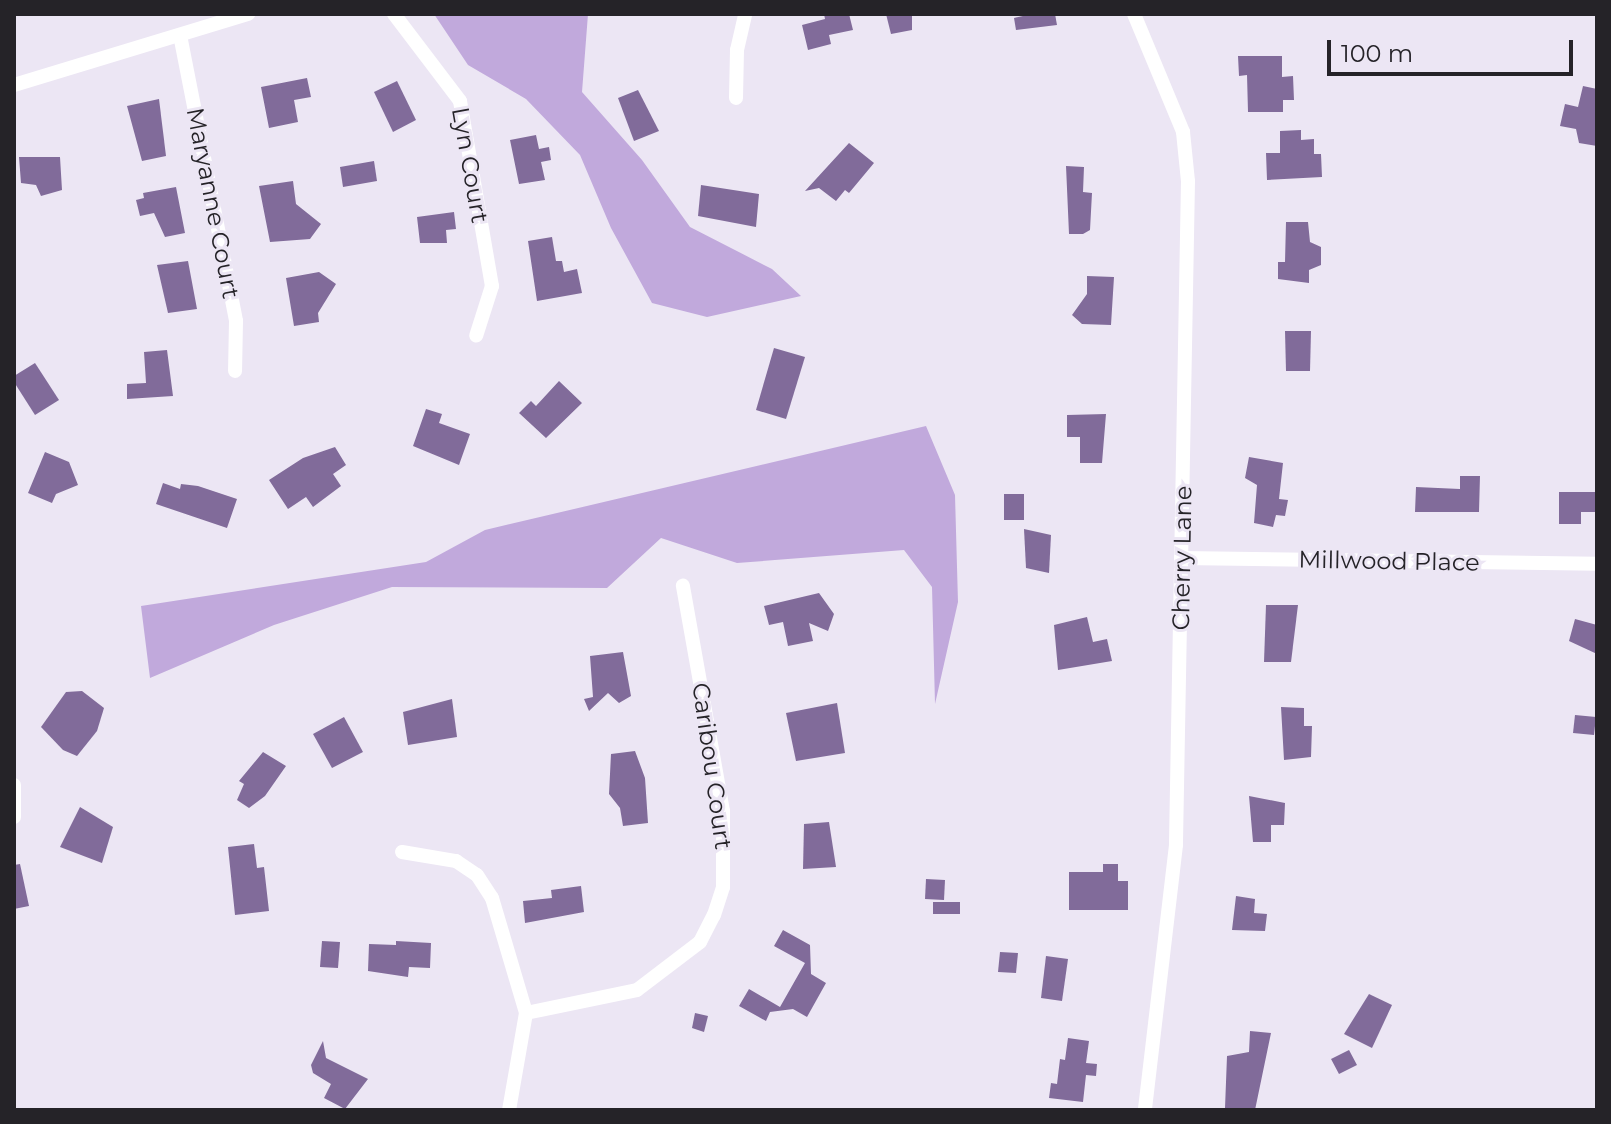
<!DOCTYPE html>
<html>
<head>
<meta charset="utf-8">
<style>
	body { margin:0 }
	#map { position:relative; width:1611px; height:1124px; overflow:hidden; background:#ece6f4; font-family:Montserrat,sans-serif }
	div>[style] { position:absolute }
	.forest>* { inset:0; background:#c1a9dc }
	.building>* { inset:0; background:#816b9a }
	.minor>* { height:14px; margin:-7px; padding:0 7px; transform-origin:7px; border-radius:7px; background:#fff }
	span { translate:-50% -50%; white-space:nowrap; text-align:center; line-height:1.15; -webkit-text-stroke:6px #ece6f4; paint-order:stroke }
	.street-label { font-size:24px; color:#252328 }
	.frame { position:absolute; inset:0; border:16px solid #252328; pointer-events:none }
	.scale { position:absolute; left:1327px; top:40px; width:246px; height:36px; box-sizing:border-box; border:4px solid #252328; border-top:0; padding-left:10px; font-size:24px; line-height:28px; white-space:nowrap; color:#252328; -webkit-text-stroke:6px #ece6f4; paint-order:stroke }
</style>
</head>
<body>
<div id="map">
	<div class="forest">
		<div style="clip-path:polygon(434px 14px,588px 14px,582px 92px,642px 160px,690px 227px,772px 269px,801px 296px,707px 317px,652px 303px,611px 228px,580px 155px,526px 99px,468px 65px)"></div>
		<div style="clip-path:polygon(926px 426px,955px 495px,958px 602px,935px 704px,932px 587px,904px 550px,737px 563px,661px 538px,607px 588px,392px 587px,274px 625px,150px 678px,141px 606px,426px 562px,485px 530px)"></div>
	</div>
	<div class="building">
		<div style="clip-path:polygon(824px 14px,849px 14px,853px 30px,829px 35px,831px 44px,808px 50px,802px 25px,825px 19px)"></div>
		<div style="clip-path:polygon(886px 14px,912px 14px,912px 30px,891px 34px)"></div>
		<div style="clip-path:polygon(1032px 14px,1055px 14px,1057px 25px,1016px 30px,1014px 18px)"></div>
		<div style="clip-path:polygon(1238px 56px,1282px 56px,1282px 77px,1293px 76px,1294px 100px,1283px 100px,1283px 112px,1248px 112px,1247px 75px,1239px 76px)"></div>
		<div style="clip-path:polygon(307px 78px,311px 97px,294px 100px,298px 122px,269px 128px,261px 87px)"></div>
		<div style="clip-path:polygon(397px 81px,416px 120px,393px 132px,374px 92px)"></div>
		<div style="clip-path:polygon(1583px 86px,1597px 89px,1597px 146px,1579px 143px,1576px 129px,1560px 126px,1565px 104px,1578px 107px)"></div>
		<div style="clip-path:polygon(638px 90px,659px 131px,634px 141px,618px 98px)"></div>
		<div style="clip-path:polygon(159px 99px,166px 156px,142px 161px,127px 106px)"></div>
		<div style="clip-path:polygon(1301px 130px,1301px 140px,1314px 139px,1314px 154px,1321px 154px,1322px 177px,1267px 180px,1266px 153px,1280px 153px,1280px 131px)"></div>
		<div style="clip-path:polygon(536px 135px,539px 149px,549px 147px,551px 160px,541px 162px,545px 180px,519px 184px,510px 140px)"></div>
		<div style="clip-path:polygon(849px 143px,874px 163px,849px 193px,845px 190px,836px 201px,819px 188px,805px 191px)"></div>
		<div style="clip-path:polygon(19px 157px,60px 157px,62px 190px,41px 196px,36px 185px,21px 183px)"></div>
		<div style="clip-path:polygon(374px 161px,377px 181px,343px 187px,340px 167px)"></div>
		<div style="clip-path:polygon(1066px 166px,1084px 167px,1083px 192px,1092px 193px,1090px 230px,1083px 234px,1069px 234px)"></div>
		<div style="clip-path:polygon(293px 181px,296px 204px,321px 224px,310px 239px,270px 242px,259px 186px)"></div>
		<div style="clip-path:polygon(701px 185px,759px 194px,756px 227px,698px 216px)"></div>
		<div style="clip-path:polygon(176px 187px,185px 233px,165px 237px,154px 213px,140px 216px,136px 200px,144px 198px,143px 193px)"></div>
		<div style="clip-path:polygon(454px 212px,456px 229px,446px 230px,447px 243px,420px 243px,417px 217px)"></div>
		<div style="clip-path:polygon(1286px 222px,1308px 222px,1310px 242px,1321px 247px,1321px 265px,1309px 270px,1309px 283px,1278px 279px,1278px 262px,1285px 262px)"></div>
		<div style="clip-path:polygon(552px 237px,556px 261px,562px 261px,564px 272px,577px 269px,582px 293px,537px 301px,528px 241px)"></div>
		<div style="clip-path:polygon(188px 261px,197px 309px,168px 313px,157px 265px)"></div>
		<div style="clip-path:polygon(319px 272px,336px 284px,318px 313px,319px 322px,294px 326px,286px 278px)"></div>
		<div style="clip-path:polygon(1087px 276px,1114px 277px,1111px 325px,1082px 324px,1072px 315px,1087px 294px)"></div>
		<div style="clip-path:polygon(1285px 331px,1311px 331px,1310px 371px,1286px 371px)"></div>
		<div style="clip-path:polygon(774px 348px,805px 357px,786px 419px,756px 410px)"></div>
		<div style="clip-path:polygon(167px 350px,173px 396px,127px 399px,127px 384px,146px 383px,144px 352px)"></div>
		<div style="clip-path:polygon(35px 363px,59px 400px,35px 415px,14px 382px,14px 376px)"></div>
		<div style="clip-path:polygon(559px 381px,582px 403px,546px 438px,519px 413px,531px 401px,536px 406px)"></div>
		<div style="clip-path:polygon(426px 409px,442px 414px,439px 423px,470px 434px,459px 465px,413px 446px)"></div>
		<div style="clip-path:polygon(1106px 414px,1102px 463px,1080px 463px,1080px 437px,1067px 437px,1067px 415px)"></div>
		<div style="clip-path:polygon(335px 447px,346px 465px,333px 474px,341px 486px,313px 507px,306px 497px,288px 509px,269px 480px,303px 458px)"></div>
		<div style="clip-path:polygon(45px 452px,69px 462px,78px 485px,56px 494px,52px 503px,28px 493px)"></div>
		<div style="clip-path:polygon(1249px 457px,1283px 463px,1279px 499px,1288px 500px,1285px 516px,1276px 515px,1273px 527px,1254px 523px,1257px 485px,1245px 478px)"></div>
		<div style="clip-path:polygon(1460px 476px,1480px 476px,1479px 512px,1415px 512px,1416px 487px,1460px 489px)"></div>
		<div style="clip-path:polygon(163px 483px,180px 489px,181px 484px,198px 486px,237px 499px,227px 528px,156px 504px)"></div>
		<div style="clip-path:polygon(1559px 492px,1597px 492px,1597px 512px,1581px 512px,1581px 524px,1559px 524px)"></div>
		<div style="clip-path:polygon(1004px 494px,1024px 494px,1024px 520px,1004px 520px)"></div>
		<div style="clip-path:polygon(1024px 529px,1051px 535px,1049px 573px,1026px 568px)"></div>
		<div style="clip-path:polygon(819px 593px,834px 614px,828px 631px,809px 623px,813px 641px,788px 646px,783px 622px,769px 625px,764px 606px)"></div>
		<div style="clip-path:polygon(1266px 605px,1298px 605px,1291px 662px,1264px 662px)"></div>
		<div style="clip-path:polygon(1087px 617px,1093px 642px,1107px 639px,1112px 661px,1058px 670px,1054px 625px)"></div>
		<div style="clip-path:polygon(1575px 619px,1597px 625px,1597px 654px,1569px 641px)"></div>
		<div style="clip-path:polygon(623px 652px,631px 696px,619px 703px,608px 693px,589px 711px,584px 699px,593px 697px,590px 656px)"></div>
		<div style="clip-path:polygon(82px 691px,104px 708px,97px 731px,77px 756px,63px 750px,41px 727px,66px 692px)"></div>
		<div style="clip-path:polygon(452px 699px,457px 737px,408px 745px,403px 712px)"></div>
		<div style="clip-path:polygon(837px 703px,845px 753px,796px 761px,786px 713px)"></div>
		<div style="clip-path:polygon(1281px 707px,1304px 708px,1304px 726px,1312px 726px,1311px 757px,1284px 760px)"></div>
		<div style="clip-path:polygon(1575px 715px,1596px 717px,1594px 735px,1573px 733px)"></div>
		<div style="clip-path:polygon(344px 717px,363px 752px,332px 768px,313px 734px)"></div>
		<div style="clip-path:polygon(635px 751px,645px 778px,648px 823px,623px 826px,620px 808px,609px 794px,611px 754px)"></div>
		<div style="clip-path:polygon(263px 752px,286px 766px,265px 796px,249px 808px,237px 800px,244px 784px,239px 781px)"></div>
		<div style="clip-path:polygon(1249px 796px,1285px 803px,1284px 825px,1271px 825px,1271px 842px,1253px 842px)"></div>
		<div style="clip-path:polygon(80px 807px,113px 827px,102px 863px,60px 847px)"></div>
		<div style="clip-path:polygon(829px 822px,836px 867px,803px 869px,804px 824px)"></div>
		<div style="clip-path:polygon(254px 844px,257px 868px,264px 867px,269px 911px,235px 915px,228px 847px)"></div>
		<div style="clip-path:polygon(20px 864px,29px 906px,14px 909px,14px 865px)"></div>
		<div style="clip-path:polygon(1103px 864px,1118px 864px,1118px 881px,1128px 881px,1128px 910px,1069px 910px,1069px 872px,1103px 872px)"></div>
		<div style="clip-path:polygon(926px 879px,945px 880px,944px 900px,925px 899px)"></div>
		<div style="clip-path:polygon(581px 886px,584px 912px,525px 923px,523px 901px,552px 898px,551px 890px)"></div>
		<div style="clip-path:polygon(1236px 896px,1255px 899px,1254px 913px,1267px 914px,1265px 931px,1232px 930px)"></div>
		<div style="clip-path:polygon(933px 902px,960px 902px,960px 914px,933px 914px)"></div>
		<div style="clip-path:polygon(783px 930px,810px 945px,811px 974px,826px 983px,807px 1017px,793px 1009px,770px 1012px,766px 1021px,739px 1006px,749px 989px,780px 1007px,805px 963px,774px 946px)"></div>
		<div style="clip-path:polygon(322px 941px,340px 942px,338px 968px,320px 967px)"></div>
		<div style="clip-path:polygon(396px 941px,431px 943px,430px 968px,409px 967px,408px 977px,368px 971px,369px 944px,396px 945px)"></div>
		<div style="clip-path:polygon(1000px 952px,1018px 953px,1016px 973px,998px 972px)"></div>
		<div style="clip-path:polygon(1046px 956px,1068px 959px,1062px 1001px,1041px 998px)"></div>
		<div style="clip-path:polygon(1369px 994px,1392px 1005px,1372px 1048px,1344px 1034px)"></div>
		<div style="clip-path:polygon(695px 1013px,708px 1016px,704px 1032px,692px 1028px)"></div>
		<div style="clip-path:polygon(1250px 1031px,1271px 1033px,1255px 1110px,1225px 1108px,1227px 1056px,1249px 1052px)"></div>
		<div style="clip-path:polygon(1068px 1038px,1089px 1041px,1086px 1063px,1097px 1064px,1096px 1076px,1086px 1075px,1083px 1102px,1049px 1098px,1051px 1083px,1057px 1084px,1060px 1059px,1065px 1060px)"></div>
		<div style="clip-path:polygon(323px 1041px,326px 1058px,368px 1079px,345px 1109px,324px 1098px,331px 1084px,313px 1073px,311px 1065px)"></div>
		<div style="clip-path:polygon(1349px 1050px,1357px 1065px,1339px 1074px,1331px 1059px)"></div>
	</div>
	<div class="minor">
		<div style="left:394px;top:14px;width:109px;rotate:52.8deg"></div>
		<div style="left:460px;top:101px;width:188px;rotate:80.2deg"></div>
		<div style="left:492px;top:286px;width:52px;rotate:107.7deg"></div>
		<div style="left:1134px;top:14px;width:128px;rotate:67.4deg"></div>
		<div style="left:1183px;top:132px;width:49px;rotate:84.2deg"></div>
		<div style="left:1188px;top:181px;width:664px;rotate:91.04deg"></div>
		<div style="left:1176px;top:845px;width:267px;rotate:96.7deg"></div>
		<div style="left:180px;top:35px;width:291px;rotate:78.9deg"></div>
		<div style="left:236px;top:321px;width:50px;rotate:91.1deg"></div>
		<div style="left:14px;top:85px;width:245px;rotate:-16.9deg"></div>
		<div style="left:736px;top:98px;width:48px;rotate:-88.8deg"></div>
		<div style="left:737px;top:50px;width:37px;rotate:-77deg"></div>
		<div style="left:1181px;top:558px;width:416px;rotate:0.8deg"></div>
		<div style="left:14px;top:785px;width:32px;rotate:90deg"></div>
		<div style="left:402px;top:852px;width:55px;rotate:9.5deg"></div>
		<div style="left:456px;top:861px;width:25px;rotate:34deg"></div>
		<div style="left:477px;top:875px;width:27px;rotate:57deg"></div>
		<div style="left:492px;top:898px;width:120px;rotate:73.5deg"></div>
		<div style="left:526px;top:1013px;width:98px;rotate:99.9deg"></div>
		<div style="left:526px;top:1013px;width:113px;rotate:-11.7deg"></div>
		<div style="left:637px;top:990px;width:79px;rotate:-37.3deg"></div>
		<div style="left:700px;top:942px;width:30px;rotate:-63deg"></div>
		<div style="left:714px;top:915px;width:29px;rotate:-72deg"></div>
		<div style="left:723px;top:887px;width:76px;rotate:-90deg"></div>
		<div style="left:723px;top:811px;width:229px;rotate:-100.1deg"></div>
	</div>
	<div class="street-label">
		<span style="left:470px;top:165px;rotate:80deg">Lyn Court</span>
		<span style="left:213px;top:203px;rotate:79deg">Maryanne Court</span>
		<span style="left:1182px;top:558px;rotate:-89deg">Cherry Lane</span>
		<span style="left:1389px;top:561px;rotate:1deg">Millwood Place</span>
		<span style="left:712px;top:766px;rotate:82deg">Caribou Court</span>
	</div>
	<div class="frame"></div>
	<div class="scale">100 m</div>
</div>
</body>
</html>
